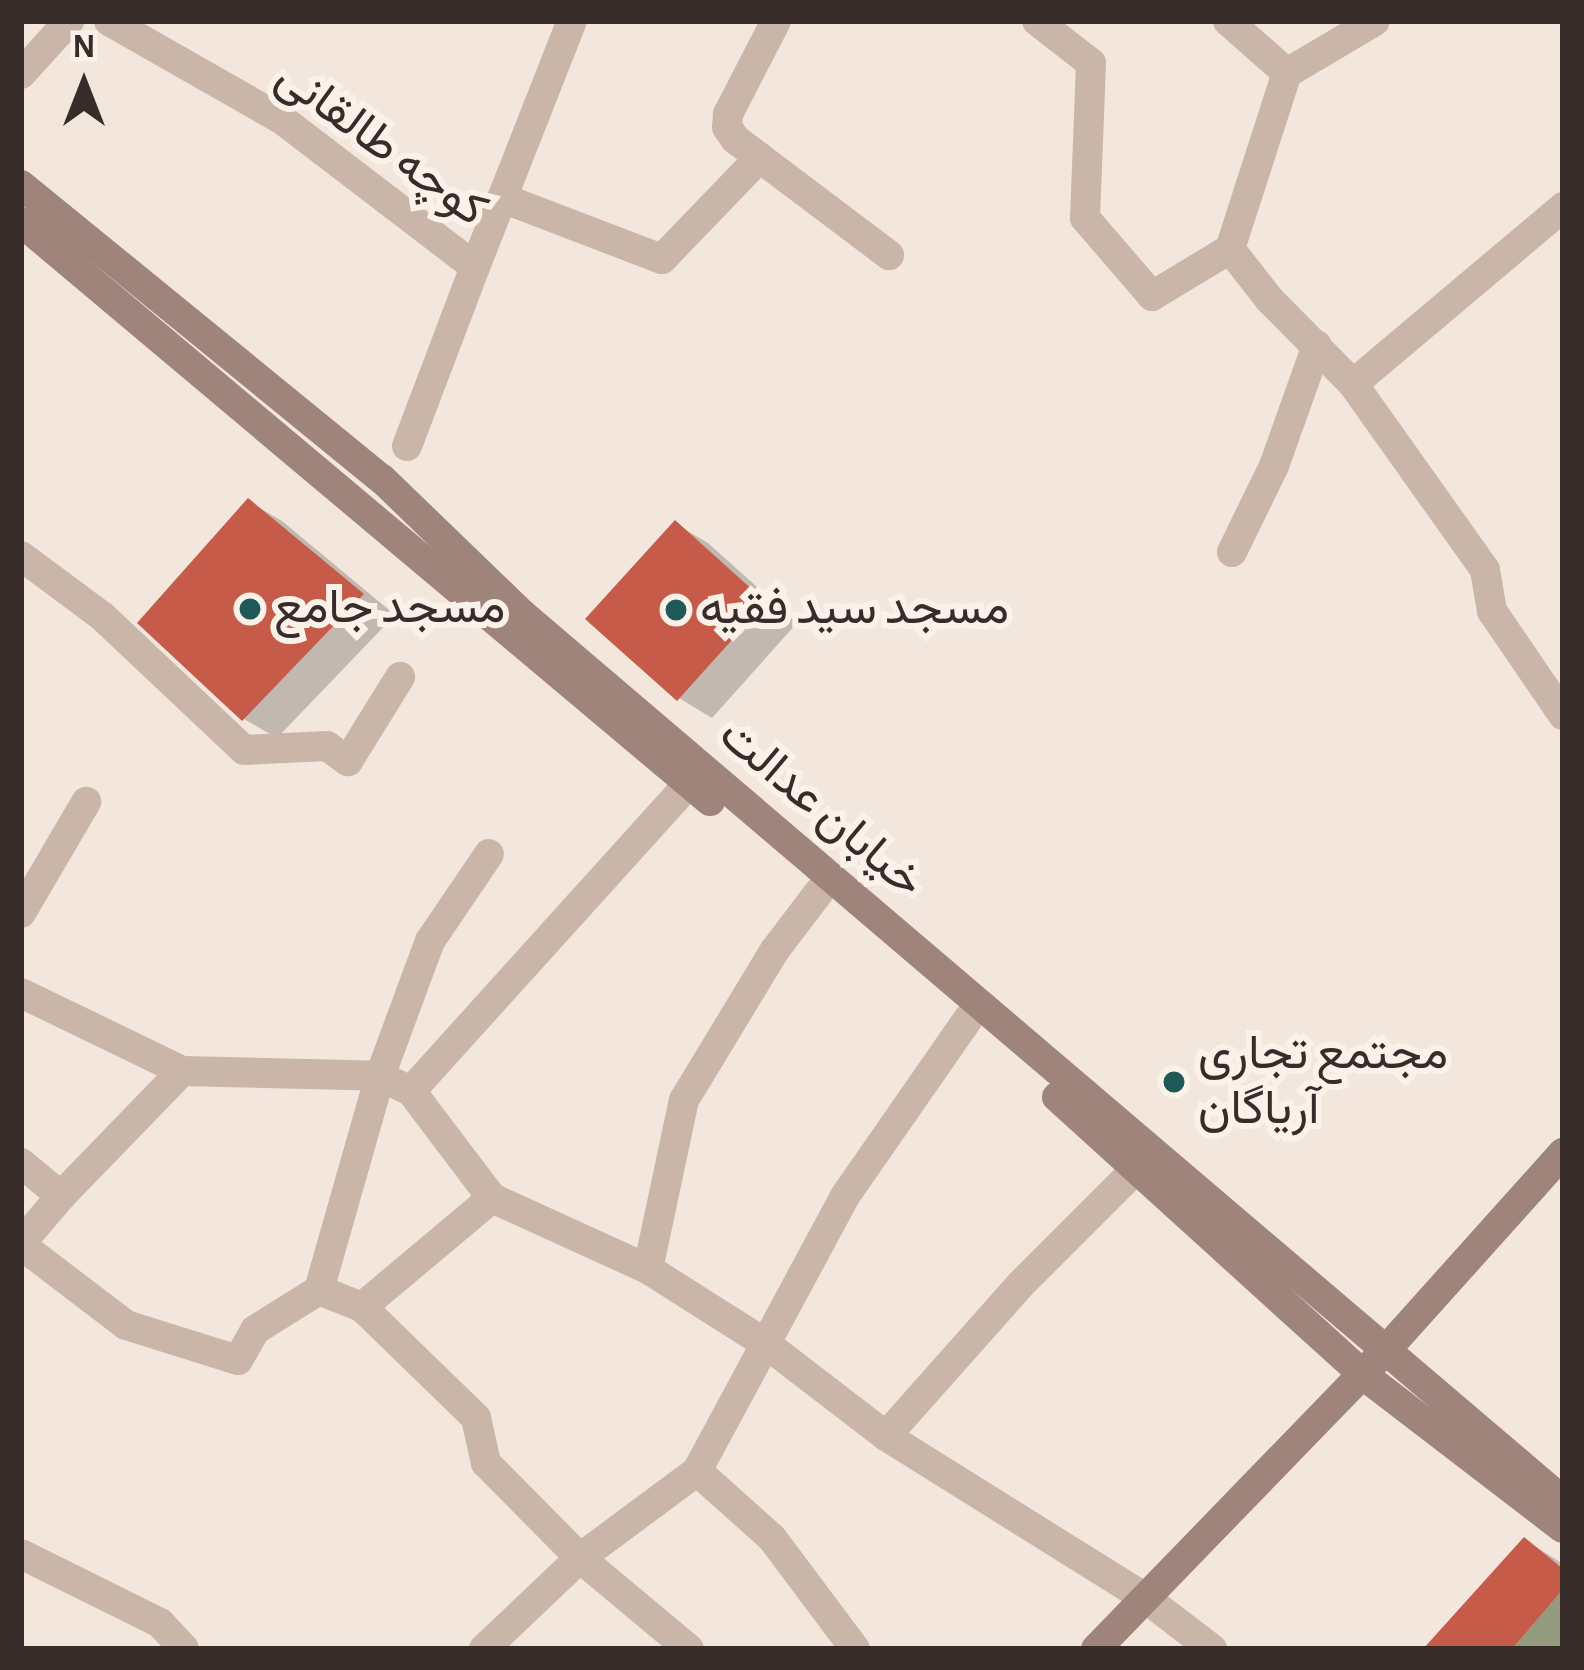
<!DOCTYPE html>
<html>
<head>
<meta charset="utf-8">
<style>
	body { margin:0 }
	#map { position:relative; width:1584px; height:1670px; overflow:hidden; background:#f2e6dd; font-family:"Alegreya Sans",Vazirmatn,sans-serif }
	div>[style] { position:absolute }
	.green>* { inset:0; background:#b8c19d }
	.shadow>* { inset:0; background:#0003 }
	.building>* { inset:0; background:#c55b48 }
	.street>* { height:30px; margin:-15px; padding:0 15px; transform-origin:15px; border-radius:15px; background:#cab5a9 }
	.secondary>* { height:30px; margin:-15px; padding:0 15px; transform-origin:15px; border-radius:15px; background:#9e847a }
	.dots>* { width:33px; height:33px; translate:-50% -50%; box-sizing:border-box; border:6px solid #faf1e9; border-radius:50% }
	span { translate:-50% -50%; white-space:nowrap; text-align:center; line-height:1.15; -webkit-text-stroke:12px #faf1e9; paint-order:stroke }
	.street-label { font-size:48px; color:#372c29 }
	.poi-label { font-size:48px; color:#372c29 }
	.left { translate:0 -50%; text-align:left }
	.frame { position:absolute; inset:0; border:24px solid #372c29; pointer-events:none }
	.north { position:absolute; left:24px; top:24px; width:120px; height:120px; -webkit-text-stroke:9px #faf1e9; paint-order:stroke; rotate:0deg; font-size:33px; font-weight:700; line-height:48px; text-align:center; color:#372c29 }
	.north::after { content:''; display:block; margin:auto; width:42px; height:54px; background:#372c29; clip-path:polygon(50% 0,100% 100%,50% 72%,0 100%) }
</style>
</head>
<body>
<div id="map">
	<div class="green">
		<div style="clip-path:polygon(1563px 1589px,1563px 1649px,1512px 1649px)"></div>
	</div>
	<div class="shadow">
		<div style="clip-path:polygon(249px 502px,282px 521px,395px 615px,277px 738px,244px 719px,142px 622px)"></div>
		<div style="clip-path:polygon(675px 524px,708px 543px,797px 623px,712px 718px,679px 698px)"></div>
		<div style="clip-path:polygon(1525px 1540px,1563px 1564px,1563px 1649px,1427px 1649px)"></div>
	</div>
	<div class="building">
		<div style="clip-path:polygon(248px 498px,364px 594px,242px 721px,137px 623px)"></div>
		<div style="clip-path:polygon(675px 520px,766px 602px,677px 701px,585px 619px)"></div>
		<div style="clip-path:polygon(1524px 1537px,1563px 1569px,1563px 1589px,1512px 1649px,1423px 1649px)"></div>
	</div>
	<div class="street">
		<div style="left:109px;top:21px;width:202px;rotate:29.7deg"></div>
		<div style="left:284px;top:121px;width:240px;rotate:37.4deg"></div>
		<div style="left:475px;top:267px;width:264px;rotate:-68.5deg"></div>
		<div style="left:776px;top:21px;width:105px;rotate:117.3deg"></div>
		<div style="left:728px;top:114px;width:13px;rotate:94deg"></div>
		<div style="left:727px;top:127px;width:14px;rotate:56deg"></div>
		<div style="left:735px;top:139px;width:193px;rotate:37deg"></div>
		<div style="left:1037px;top:21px;width:68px;rotate:37.9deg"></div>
		<div style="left:1091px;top:63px;width:155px;rotate:92.2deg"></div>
		<div style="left:1085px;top:218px;width:103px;rotate:49.3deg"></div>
		<div style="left:1152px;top:296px;width:91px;rotate:-31.1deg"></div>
		<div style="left:1230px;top:249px;width:185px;rotate:-72.1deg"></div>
		<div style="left:1287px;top:73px;width:102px;rotate:-30.6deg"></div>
		<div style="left:1228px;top:21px;width:79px;rotate:41.4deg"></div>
		<div style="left:21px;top:74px;width:72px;rotate:-47.8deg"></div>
		<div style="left:502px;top:198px;width:171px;rotate:20.9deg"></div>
		<div style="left:662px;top:259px;width:141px;rotate:-46.1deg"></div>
		<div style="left:1230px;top:249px;width:65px;rotate:51.9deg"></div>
		<div style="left:1270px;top:300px;width:118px;rotate:45.3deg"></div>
		<div style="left:1353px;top:384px;width:228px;rotate:54.6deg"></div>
		<div style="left:1485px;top:570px;width:42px;rotate:80.3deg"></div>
		<div style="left:1492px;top:611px;width:126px;rotate:55.7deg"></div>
		<div style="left:1353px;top:384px;width:275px;rotate:-40.1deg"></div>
		<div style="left:407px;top:446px;width:191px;rotate:-69.2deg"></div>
		<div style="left:1232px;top:552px;width:96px;rotate:-64deg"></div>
		<div style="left:1274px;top:466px;width:128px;rotate:-70.4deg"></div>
		<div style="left:21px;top:556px;width:102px;rotate:36.6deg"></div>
		<div style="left:103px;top:617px;width:194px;rotate:43.3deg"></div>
		<div style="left:244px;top:750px;width:83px;rotate:-2.8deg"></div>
		<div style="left:327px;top:746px;width:26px;rotate:36deg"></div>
		<div style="left:348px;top:761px;width:99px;rotate:-58.2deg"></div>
		<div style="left:21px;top:913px;width:129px;rotate:-59.6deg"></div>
		<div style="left:21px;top:993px;width:179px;rotate:25.8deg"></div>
		<div style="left:411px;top:1091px;width:134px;rotate:52.9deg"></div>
		<div style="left:492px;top:1198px;width:171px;rotate:24.5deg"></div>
		<div style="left:648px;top:1269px;width:140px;rotate:32.4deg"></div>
		<div style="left:766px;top:1344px;width:151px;rotate:37.5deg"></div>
		<div style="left:886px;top:1436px;width:304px;rotate:32deg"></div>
		<div style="left:1144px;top:1597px;width:86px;rotate:37.4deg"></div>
		<div style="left:21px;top:1163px;width:52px;rotate:39.5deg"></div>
		<div style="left:61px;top:1196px;width:62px;rotate:130.4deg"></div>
		<div style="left:61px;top:1196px;width:174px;rotate:-45.9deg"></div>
		<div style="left:182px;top:1071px;width:198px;rotate:1.4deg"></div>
		<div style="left:380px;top:1076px;width:34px;rotate:26deg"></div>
		<div style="left:411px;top:1091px;width:415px;rotate:-47.9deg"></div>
		<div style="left:492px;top:1198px;width:170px;rotate:140deg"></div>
		<div style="left:362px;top:1307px;width:159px;rotate:44.2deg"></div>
		<div style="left:476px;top:1418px;width:46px;rotate:77.5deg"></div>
		<div style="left:486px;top:1463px;width:134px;rotate:45.3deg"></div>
		<div style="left:580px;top:1558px;width:142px;rotate:39.9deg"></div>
		<div style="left:21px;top:1245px;width:132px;rotate:37.3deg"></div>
		<div style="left:126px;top:1325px;width:117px;rotate:17.4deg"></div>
		<div style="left:238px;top:1360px;width:34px;rotate:-60deg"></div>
		<div style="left:255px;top:1330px;width:75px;rotate:-32deg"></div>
		<div style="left:319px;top:1290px;width:46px;rotate:21.6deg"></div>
		<div style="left:648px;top:1269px;width:173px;rotate:-78deg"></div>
		<div style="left:684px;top:1100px;width:175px;rotate:-58.8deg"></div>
		<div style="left:775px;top:950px;width:73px;rotate:-52.8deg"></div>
		<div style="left:319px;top:1290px;width:223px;rotate:-74.1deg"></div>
		<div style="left:380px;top:1076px;width:144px;rotate:-69.7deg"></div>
		<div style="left:430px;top:941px;width:105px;rotate:-55.9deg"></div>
		<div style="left:886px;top:1436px;width:202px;rotate:-48.4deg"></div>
		<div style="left:1020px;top:1285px;width:167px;rotate:-45deg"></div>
		<div style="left:697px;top:1471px;width:101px;rotate:41.8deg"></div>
		<div style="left:772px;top:1538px;width:139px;rotate:53.2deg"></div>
		<div style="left:21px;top:1554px;width:155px;rotate:26.4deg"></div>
		<div style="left:160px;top:1623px;width:35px;rotate:47deg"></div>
		<div style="left:484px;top:1649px;width:132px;rotate:-43.5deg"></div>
		<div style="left:580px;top:1558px;width:146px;rotate:-36.6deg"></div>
		<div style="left:697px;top:1471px;width:312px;rotate:-61.7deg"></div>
		<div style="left:845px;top:1196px;width:216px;rotate:-55.2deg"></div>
	</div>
	<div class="secondary">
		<div style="left:21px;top:185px;width:466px;rotate:39.2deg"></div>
		<div style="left:382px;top:479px;width:196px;rotate:44deg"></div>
		<div style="left:523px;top:615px;width:1366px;rotate:40.43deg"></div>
		<div style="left:21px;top:222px;width:900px;rotate:40.04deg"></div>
		<div style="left:1057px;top:1097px;width:412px;rotate:42.2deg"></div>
		<div style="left:1362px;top:1374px;width:253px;rotate:37.5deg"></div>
		<div style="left:1096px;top:1649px;width:417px;rotate:-45.9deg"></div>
		<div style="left:1386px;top:1350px;width:265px;rotate:-48.1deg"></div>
	</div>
	<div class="dots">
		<div style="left:250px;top:609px;background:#1e5958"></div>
		<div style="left:676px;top:610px;background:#1e5958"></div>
		<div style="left:1174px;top:1082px;background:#1e5958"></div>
	</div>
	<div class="street-label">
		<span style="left:381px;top:144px;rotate:36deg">کوچه طالقانی</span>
		<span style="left:821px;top:809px;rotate:40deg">خیابان عدالت</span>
	</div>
	<div class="poi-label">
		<span class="left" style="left:274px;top:609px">مسجد جامع</span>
		<span class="left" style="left:700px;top:610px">مسجد سید فقیه</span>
		<span class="left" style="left:1198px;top:1082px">مجتمع تجاری<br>آریاگان</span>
	</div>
	<div class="frame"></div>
	<div class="north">N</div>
</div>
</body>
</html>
